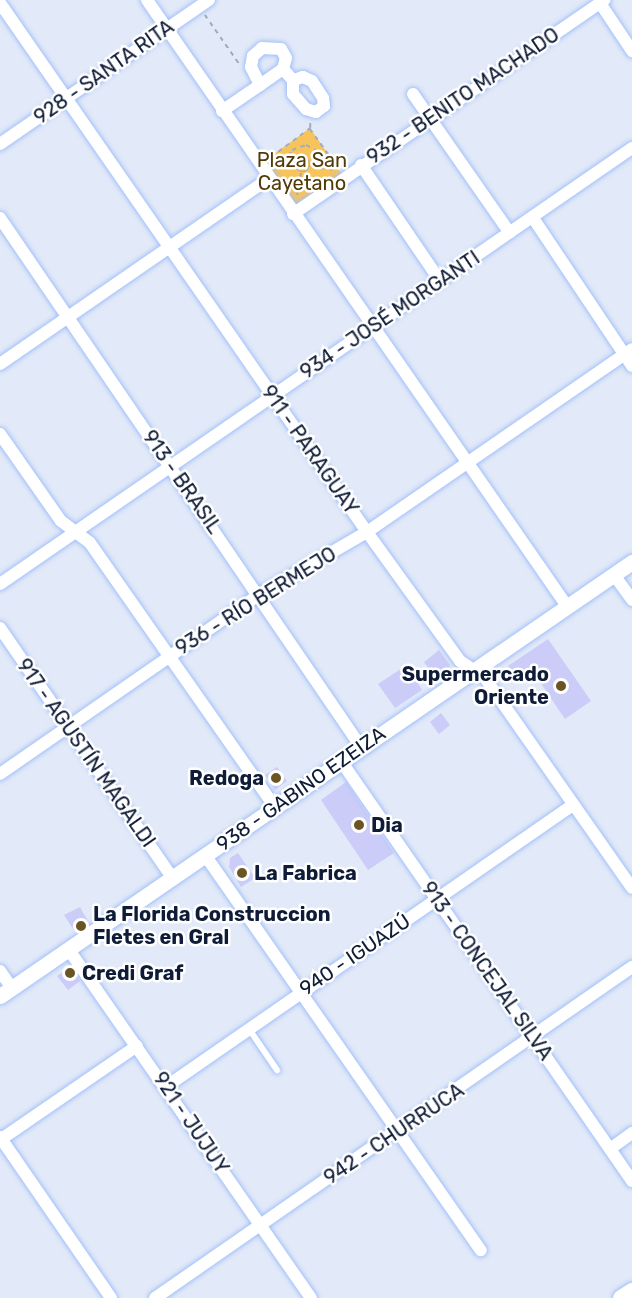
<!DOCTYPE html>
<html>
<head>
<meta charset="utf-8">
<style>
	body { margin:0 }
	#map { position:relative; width:632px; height:1298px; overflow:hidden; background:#e2e9f8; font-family:Rubik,sans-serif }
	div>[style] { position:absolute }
	.green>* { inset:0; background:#f7c45b }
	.building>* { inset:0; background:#cbcdf8 }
	.path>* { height:1.5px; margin-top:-0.75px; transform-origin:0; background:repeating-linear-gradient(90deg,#a3abbe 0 4.5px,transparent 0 9px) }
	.path>.ring { margin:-0.75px; padding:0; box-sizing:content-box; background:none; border:1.5px solid #a3abbe; border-radius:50% }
	.roads { filter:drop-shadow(0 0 2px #a3c1f9) drop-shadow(0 0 2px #a3c1f9) }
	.service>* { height:6px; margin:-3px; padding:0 3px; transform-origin:3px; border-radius:3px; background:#fff }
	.minor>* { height:12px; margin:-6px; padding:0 6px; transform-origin:6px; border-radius:6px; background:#fff }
	.tertiary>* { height:15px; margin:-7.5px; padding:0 7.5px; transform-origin:7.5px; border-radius:7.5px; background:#fff }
	.secondary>* { height:16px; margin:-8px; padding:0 8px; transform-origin:8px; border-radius:8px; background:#fff }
	.dots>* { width:16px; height:16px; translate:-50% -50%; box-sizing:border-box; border:3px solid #fff; border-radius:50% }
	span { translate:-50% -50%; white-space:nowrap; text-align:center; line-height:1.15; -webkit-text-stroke:5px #fff; paint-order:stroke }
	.street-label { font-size:20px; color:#0f1c37 }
	.park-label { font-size:20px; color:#513a05 }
	.poi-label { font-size:20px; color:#0f1c37; font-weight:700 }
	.right { translate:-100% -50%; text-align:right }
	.left { translate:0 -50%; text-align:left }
</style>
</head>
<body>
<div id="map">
	<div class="green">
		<div style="clip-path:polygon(310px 128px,344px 177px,293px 214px,259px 165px)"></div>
	</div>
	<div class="building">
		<div style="clip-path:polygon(548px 639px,591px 701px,565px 719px,532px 670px,519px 680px,508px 666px)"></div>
		<div style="clip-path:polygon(439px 650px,450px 665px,448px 672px,437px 680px,424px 662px)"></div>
		<div style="clip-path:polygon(407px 665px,422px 690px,395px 708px,378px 684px)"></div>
		<div style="clip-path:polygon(441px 713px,450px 725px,439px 734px,430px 722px)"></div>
		<div style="clip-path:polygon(277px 767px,287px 781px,275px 790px,265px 775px)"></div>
		<div style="clip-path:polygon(346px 782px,394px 853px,368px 870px,321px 800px)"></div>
		<div style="clip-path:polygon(238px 853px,255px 878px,241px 887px,229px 867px,230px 858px)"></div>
		<div style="clip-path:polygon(80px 907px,89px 923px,75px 932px,64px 915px)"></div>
		<div style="clip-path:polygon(67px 969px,73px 970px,80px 981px,68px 990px,57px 976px)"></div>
	</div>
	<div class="path">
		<div style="left:205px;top:15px;width:61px;rotate:55deg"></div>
		<div style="left:310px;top:129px;width:49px;rotate:54.1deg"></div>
		<div style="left:271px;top:157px;width:49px;rotate:-36.6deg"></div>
		<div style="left:310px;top:128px;width:6px;rotate:-90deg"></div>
		<div class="ring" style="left:296px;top:158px;width:12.5px;height:12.5px"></div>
		<div style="left:273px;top:161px;width:22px;rotate:8deg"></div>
		<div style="left:283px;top:163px;width:16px;rotate:-55deg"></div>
		<div style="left:292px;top:150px;width:15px;rotate:-20deg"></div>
		<div style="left:306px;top:145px;width:15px;rotate:28deg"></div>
		<div style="left:319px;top:152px;width:17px;rotate:73deg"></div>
		<div style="left:311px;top:166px;width:25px;rotate:9deg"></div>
		<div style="left:297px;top:195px;width:22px;rotate:-80deg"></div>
	</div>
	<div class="roads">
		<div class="service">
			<div style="left:249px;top:1029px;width:50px;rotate:55.7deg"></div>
		</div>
		<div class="minor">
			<div style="left:147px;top:0;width:737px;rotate:55.28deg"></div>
			<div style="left:0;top:3px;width:644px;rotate:55.25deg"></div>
			<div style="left:367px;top:532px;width:159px;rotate:54.2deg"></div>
			<div style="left:460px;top:661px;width:30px;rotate:34deg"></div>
			<div style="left:485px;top:678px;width:256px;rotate:55deg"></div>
			<div style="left:600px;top:3px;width:58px;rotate:56.3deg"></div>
			<div style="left:283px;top:69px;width:15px;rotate:48deg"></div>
			<div style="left:293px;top:80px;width:14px;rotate:90deg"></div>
			<div style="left:293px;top:94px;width:20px;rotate:49deg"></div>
			<div style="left:306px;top:109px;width:10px;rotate:17deg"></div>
			<div style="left:316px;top:112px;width:10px;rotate:-37deg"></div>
			<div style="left:324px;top:106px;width:8px;rotate:-97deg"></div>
			<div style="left:323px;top:98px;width:20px;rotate:-123deg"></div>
			<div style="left:312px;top:81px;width:10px;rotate:-156deg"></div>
			<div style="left:303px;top:77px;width:10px;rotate:163deg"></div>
			<div style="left:413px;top:94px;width:169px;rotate:55.1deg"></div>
			<div style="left:222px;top:111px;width:46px;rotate:-34.4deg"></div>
			<div style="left:260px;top:85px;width:28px;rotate:-35deg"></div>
			<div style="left:283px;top:69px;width:11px;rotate:-75deg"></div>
			<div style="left:286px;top:58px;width:10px;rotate:-119deg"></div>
			<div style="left:281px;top:49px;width:19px;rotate:-177deg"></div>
			<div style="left:262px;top:48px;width:12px;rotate:138deg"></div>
			<div style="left:253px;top:56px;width:11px;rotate:100deg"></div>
			<div style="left:251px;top:67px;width:20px;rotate:63deg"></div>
			<div style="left:0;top:144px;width:254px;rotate:-34.6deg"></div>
			<div style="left:361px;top:165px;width:140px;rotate:55.7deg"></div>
			<div style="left:293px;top:214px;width:378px;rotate:-34.5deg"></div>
			<div style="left:0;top:218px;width:640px;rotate:55.69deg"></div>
			<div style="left:533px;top:218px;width:178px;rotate:56.2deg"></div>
			<div style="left:0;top:364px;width:326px;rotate:-34.6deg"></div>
			<div style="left:0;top:434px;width:106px;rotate:55deg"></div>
			<div style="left:61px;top:521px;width:36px;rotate:37deg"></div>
			<div style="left:90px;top:543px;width:322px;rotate:55deg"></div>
			<div style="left:614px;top:575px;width:31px;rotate:54deg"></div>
			<div style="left:0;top:584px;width:768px;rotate:-34.6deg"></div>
			<div style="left:0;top:628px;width:303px;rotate:55.4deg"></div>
			<div style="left:341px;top:761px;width:511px;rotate:55.28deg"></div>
			<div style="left:0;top:774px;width:316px;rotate:-34.7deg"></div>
			<div style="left:260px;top:594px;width:124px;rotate:-30.1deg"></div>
			<div style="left:367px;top:532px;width:322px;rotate:-34.6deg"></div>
			<div style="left:205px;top:855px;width:482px;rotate:55.1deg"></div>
			<div style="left:69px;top:950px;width:424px;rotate:55.2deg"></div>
			<div style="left:0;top:971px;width:21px;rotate:55deg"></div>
			<div style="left:167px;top:1086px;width:494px;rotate:-34.7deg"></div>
			<div style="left:0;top:1137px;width:196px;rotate:55.4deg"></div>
			<div style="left:0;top:1140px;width:166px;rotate:-34.5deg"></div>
			<div style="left:610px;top:1149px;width:27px;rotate:-36deg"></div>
			<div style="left:155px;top:1298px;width:581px;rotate:-34.76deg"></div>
		</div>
		<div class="tertiary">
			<div style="left:0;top:996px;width:767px;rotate:-34.48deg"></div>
		</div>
		<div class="secondary">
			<div style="left:621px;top:1298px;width:13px;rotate:-32deg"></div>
		</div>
	</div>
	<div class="dots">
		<div style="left:561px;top:686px;background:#6c5525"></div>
		<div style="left:276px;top:778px;background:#6c5525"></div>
		<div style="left:359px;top:825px;background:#6c5525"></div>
		<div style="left:242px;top:873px;background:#6c5525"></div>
		<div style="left:81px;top:926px;background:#6c5525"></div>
		<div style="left:70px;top:973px;background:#6c5525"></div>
	</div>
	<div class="street-label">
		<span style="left:104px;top:72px;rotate:-35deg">928 - SANTA RITA</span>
		<span style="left:463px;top:96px;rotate:-34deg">932 - BENITO MACHADO</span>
		<span style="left:390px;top:315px;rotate:-34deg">934 - JOSÉ MORGANTI</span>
		<span style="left:310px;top:450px;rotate:55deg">911 - PARAGUAY</span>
		<span style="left:182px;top:482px;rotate:55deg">913 - BRASIL</span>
		<span style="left:256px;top:601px;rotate:-32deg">936 - RÍO BERMEJO</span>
		<span style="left:86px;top:753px;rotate:55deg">917 - AGUSTÍN MAGALDI</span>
		<span style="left:301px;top:789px;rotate:-35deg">938 - GABINO EZEIZA</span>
		<span style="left:355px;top:955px;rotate:-34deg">940 - IGUAZÚ</span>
		<span style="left:487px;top:971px;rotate:55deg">913 - CONCEJAL SILVA</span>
		<span style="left:191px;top:1123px;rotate:56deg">921 - JUJUY</span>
		<span style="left:394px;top:1134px;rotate:-34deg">942 - CHURRUCA</span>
	</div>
	<div class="park-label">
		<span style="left:302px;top:172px">Plaza San<br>Cayetano</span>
	</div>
	<div class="poi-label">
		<span class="right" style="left:549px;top:686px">Supermercado<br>Oriente</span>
		<span class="right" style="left:264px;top:778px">Redoga</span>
		<span class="left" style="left:371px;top:825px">Dia</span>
		<span class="left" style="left:254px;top:873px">La Fabrica</span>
		<span class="left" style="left:93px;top:926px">La Florida Construccion<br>Fletes en Gral</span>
		<span class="left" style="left:82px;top:973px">Credi Graf</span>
	</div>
</div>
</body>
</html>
